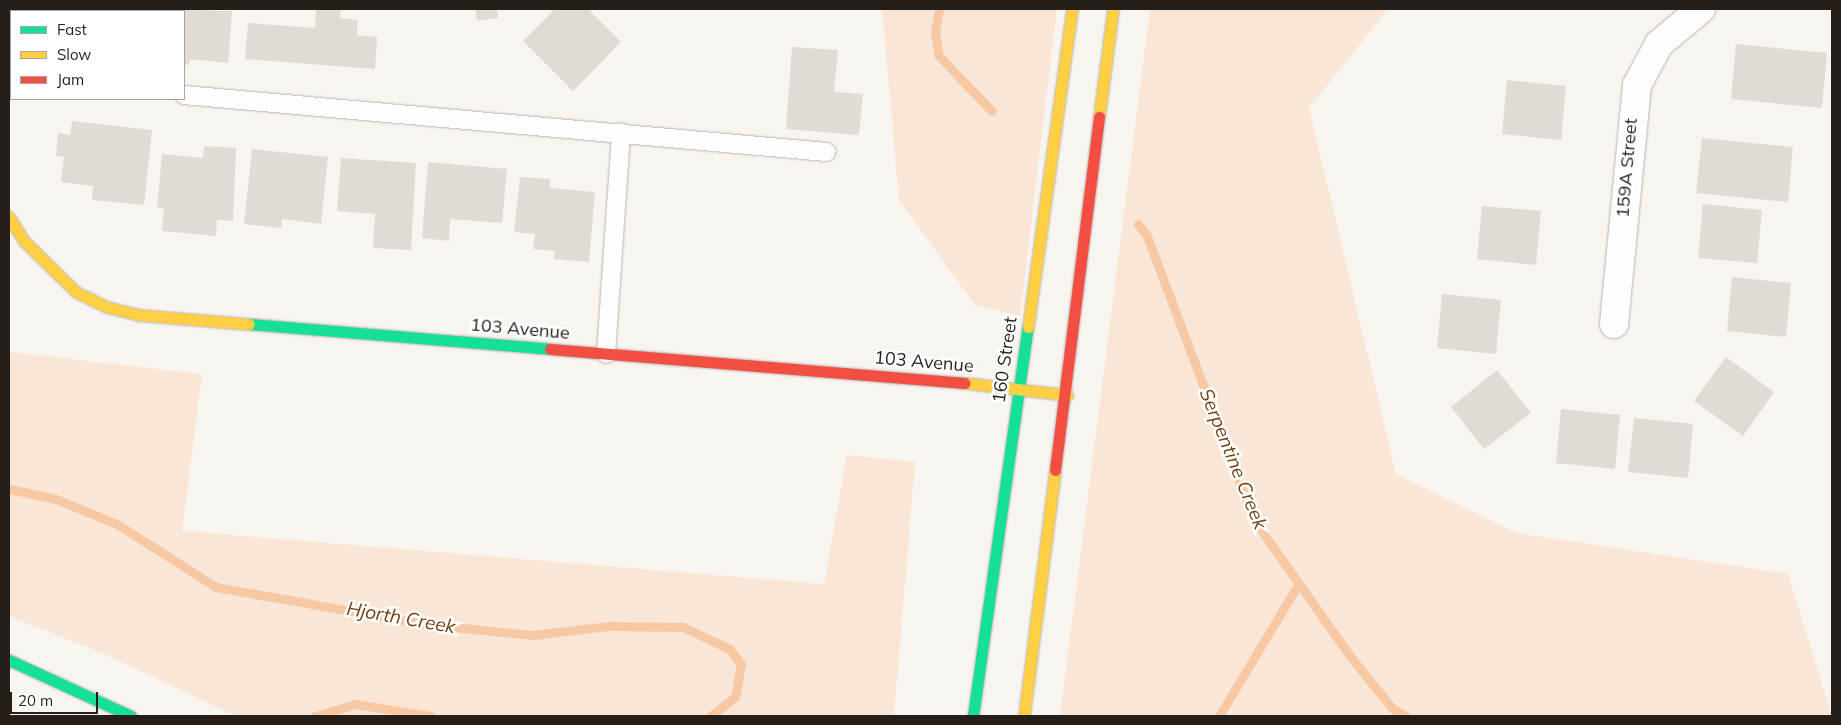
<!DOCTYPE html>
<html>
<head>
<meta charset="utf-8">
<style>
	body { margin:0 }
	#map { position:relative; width:1841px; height:725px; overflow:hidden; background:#f8f4f0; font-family:Mulish,sans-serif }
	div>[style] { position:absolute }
	.green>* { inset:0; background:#fae6d7 }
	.stream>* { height:9px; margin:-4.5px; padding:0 4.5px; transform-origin:4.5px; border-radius:4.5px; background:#f7c8a4 }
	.building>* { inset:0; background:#e1dbd6 }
	.roads { filter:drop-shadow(0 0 1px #bab4b0) drop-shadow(0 0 1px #bab4b0) }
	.lane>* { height:18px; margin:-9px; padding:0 9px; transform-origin:9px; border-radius:9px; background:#fefdfd }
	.street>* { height:28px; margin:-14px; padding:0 14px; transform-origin:14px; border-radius:14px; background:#fefdfd }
	.fast>* { height:11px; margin:-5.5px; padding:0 5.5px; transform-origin:5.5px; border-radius:5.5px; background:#16e098 }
	.slow>* { height:11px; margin:-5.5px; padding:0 5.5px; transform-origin:5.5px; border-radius:5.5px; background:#ffcf43 }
	.jam>* { height:11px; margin:-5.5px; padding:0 5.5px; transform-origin:5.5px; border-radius:5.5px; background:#f24e42 }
	span { translate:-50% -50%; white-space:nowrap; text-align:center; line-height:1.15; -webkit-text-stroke:5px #fff; paint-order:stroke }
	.street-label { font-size:18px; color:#261e18 }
	.water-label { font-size:19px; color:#744011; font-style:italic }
	.frame { position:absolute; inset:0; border:10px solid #261e18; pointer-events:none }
	.legend { position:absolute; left:10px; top:10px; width:175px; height:90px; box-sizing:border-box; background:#fff; border:1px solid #a8a5a3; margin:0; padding:6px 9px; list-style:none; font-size:15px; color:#261e18 }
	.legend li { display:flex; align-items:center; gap:10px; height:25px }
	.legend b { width:25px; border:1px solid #a8a5a3 }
	.scale { position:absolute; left:10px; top:692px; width:88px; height:22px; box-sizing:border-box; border:2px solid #261e18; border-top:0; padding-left:6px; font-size:15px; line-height:18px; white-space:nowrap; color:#261e18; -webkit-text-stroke:4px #fff; paint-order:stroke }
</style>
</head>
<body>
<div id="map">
	<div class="green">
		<div style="clip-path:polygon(882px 9px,1057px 9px,1020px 316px,975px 305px,899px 200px)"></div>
		<div style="clip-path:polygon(1150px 9px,1388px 9px,1309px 108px,1396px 474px,1516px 533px,1788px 574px,1832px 716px,1060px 716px)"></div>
		<div style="clip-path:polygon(9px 352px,202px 374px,182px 531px,824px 584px,847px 455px,915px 462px,894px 716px,235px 716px,107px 655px,9px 616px)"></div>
	</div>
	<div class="stream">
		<div style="left:939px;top:9px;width:23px;rotate:100deg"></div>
		<div style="left:935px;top:32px;width:24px;rotate:81deg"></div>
		<div style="left:939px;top:56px;width:76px;rotate:46.1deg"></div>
		<div style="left:1138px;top:224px;width:15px;rotate:53deg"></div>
		<div style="left:1147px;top:236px;width:303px;rotate:69.4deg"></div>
		<div style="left:1254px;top:520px;width:166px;rotate:54.8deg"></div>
		<div style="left:1350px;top:656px;width:67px;rotate:51.1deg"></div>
		<div style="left:1392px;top:708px;width:16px;rotate:30deg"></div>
		<div style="left:9px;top:489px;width:48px;rotate:12deg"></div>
		<div style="left:56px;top:499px;width:66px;rotate:22.3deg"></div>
		<div style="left:117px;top:524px;width:117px;rotate:32.5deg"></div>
		<div style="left:216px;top:587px;width:211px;rotate:10.1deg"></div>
		<div style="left:424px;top:624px;width:110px;rotate:5.8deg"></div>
		<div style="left:533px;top:635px;width:77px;rotate:-6.8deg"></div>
		<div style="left:609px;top:626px;width:74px;rotate:0.8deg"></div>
		<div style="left:683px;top:627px;width:52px;rotate:25.1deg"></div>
		<div style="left:730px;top:649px;width:19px;rotate:54deg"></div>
		<div style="left:741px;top:664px;width:34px;rotate:100deg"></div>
		<div style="left:735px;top:697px;width:31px;rotate:142deg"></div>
		<div style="left:315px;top:716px;width:43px;rotate:-16.3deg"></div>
		<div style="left:356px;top:704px;width:75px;rotate:9.2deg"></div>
		<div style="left:1219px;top:716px;width:152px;rotate:-59deg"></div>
	</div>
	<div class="building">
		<div style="clip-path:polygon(54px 9px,119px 9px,53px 11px)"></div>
		<div style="clip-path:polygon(156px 9px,232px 11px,228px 63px,190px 59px,189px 65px,184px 64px,184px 11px)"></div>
		<div style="clip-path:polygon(316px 9px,341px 9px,340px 18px,358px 20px,357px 35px,377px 37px,375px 69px,245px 59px,248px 23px,315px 28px)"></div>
		<div style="clip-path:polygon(476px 9px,497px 9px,498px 18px,477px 21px)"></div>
		<div style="clip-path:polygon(555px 9px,588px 9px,621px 42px,573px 91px,523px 41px)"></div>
		<div style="clip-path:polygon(1736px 44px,1827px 53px,1822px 108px,1731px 99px)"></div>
		<div style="clip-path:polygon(792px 47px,838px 50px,834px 92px,863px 94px,859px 135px,786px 129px)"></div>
		<div style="clip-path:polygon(1507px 80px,1566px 86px,1561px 140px,1502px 134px)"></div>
		<div style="clip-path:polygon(72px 121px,152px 130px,144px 205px,92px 200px,93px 186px,61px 182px,64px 157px,56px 156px,58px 133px,70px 135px)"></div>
		<div style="clip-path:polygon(1702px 138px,1793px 147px,1788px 202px,1696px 193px)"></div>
		<div style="clip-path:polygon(204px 146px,236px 148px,233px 221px,217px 220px,216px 236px,162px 231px,164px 209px,157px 208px,162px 154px,203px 158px)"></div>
		<div style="clip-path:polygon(252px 149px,328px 157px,321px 224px,282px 219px,281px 228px,244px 224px)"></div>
		<div style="clip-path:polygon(341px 158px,416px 163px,411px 250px,373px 248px,375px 214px,337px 211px)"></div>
		<div style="clip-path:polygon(428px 162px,507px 169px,502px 223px,450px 219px,449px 241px,422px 238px)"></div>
		<div style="clip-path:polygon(520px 177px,550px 179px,550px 188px,595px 192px,589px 262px,554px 259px,555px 251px,533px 249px,535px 234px,514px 232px)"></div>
		<div style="clip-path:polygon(1703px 204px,1762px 210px,1757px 263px,1698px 258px)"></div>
		<div style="clip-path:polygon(1482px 206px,1541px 211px,1536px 265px,1477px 259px)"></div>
		<div style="clip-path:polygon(1732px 277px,1791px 283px,1786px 337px,1727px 331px)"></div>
		<div style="clip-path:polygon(1442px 294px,1501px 300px,1496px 354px,1437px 348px)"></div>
		<div style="clip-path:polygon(1726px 357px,1774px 392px,1743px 436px,1694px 401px)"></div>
		<div style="clip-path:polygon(1497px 370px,1531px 413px,1484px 449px,1451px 407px)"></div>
		<div style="clip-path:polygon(1561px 409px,1620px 415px,1615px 469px,1556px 463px)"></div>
		<div style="clip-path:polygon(1634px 418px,1693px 424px,1688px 478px,1628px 472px)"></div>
	</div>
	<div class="roads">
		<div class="lane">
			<div style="left:137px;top:11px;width:2px;rotate:-90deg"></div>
			<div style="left:184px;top:95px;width:645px;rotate:5.07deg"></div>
			<div style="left:606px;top:354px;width:222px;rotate:-86.1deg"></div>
		</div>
		<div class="street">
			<div style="left:1614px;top:324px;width:240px;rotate:-84.5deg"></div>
			<div style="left:1637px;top:85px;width:47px;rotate:-61.8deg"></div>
			<div style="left:1659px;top:44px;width:55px;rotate:-39.8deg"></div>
		</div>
		<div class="fast">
			<div style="left:249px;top:324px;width:302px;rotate:4.7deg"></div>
			<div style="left:9px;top:660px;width:134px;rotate:24.7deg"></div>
			<div style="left:973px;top:716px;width:393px;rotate:-82deg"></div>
		</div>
		<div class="slow">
			<div style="left:1099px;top:117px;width:109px;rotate:-82.6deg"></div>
			<div style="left:9px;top:217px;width:28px;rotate:58deg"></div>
			<div style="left:24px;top:241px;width:73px;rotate:44.4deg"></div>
			<div style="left:76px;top:292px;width:34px;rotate:26deg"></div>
			<div style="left:107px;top:307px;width:33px;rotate:14deg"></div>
			<div style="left:139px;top:315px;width:110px;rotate:4.7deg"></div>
			<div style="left:1028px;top:327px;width:321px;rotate:-82.1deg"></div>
			<div style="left:965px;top:383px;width:103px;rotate:6.7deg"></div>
			<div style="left:1024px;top:716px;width:248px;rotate:-82.8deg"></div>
		</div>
		<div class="jam">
			<div style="left:550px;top:349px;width:416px;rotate:4.7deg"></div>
			<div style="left:1055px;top:470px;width:356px;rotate:-82.9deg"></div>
		</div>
	</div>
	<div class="street-label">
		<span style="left:1627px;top:168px;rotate:-85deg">159A Street</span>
		<span style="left:520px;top:329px;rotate:5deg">103 Avenue</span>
		<span style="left:1005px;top:360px;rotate:-82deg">160 Street</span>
		<span style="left:924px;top:362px;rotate:5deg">103 Avenue</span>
	</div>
	<div class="water-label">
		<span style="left:1233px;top:459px;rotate:68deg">Serpentine Creek</span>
		<span style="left:401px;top:618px;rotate:10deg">Hjorth Creek</span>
	</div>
	<div class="frame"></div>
	<ul class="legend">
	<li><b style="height:6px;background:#16e098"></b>Fast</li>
	<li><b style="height:6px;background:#ffcf43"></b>Slow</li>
	<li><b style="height:6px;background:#f24e42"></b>Jam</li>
	</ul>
	<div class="scale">20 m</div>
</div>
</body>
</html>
